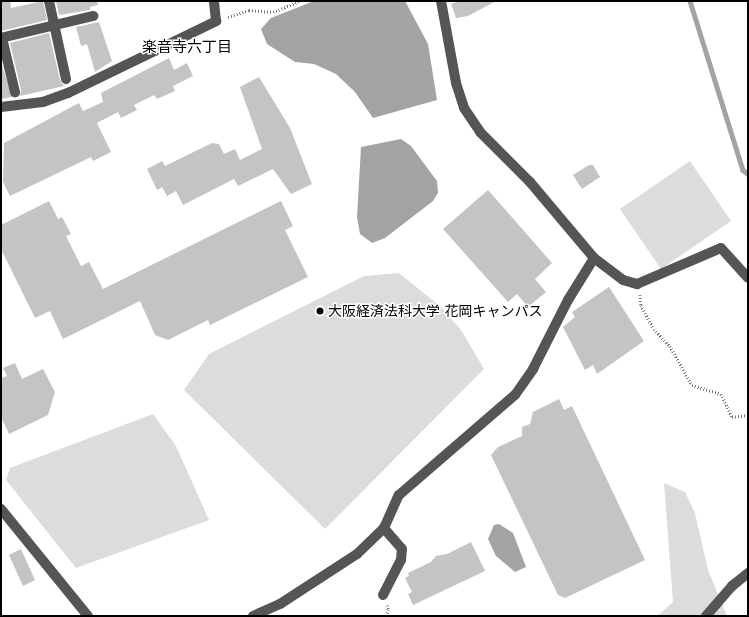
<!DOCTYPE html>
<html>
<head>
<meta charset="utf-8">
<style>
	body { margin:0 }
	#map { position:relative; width:749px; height:617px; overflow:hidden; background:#fff; font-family:"DejaVu Sans","Noto Sans JP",sans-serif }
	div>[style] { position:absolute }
	.green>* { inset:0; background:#dcdcdc }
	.water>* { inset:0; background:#a3a3a3 }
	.stream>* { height:4.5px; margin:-2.25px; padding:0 2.25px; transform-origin:2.25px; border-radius:2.25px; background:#a3a3a3 }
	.building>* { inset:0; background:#c4c4c4 }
	.path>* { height:2.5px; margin-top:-1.25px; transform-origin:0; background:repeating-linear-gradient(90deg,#777 0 1px,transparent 0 3px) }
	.minor>* { height:10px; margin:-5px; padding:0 5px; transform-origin:5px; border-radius:5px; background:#555 }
	.dots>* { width:11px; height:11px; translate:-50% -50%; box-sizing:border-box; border:2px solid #fff; border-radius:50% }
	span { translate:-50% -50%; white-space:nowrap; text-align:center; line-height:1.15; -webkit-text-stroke:3px #fff; paint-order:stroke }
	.poi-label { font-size:14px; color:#000 }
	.left { translate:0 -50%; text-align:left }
	.neighbourhood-label { font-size:15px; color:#000 }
	.frame { position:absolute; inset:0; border:2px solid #000; pointer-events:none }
</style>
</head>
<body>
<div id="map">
	<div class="green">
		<div style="clip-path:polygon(690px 161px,731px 221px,661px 269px,620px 209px)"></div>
		<div style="clip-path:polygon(399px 273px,441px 307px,461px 330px,484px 369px,325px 529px,184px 390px,209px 354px,364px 276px)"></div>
		<div style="clip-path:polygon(153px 414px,176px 446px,209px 520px,76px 568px,6px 480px,10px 468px)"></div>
		<div style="clip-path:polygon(664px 483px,685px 492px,695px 513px,708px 570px,727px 616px,657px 616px,673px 602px)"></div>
	</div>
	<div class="water">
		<div style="clip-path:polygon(314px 1px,405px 1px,428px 44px,437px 100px,373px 118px,355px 92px,336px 74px,314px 64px,295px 62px,267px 44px,261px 29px,271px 18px)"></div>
		<div style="clip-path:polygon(401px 139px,411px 146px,437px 181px,438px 193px,433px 201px,385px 238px,372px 243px,360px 234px,357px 217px,361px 147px)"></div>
		<div style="clip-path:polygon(499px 524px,513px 533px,526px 567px,515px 572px,496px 556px,488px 539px,494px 525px)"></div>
	</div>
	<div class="stream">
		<div style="left:690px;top:1px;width:177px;rotate:72.6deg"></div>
		<div style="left:743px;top:170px;width:6px;rotate:39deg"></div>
	</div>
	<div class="building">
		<div style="clip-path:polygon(1px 1px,10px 1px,11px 8px,43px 1px,47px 20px,1px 31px)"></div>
		<div style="clip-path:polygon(56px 1px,97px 1px,98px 5px,90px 7px,90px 10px,59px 15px)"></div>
		<div style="clip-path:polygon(459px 1px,496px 1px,468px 16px,456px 18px,451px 4px)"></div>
		<div style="clip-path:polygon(99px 22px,112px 61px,95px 72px,87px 44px,81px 46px,76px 27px)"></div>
		<div style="clip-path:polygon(49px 33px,60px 80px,64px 86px,20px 96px,21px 90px,10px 43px)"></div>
		<div style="clip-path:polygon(169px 58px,174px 70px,187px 63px,193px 76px,173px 86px,175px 91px,157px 99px,154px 95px,134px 105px,137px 110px,121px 118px,118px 112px,97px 123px,111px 152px,93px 161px,91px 157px,10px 196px,3px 182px,4px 143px,79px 103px,83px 111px,103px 102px,101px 93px)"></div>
		<div style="clip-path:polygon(1px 62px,12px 97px,1px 99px)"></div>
		<div style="clip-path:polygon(259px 77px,290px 128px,312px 184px,291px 194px,273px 169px,238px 186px,234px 179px,183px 205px,176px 191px,167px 196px,162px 187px,157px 190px,147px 169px,162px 161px,165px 166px,212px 143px,219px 144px,224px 154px,235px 149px,240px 160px,262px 149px,240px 87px)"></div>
		<div style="clip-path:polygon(589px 165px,593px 165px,600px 177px,582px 189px,573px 175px)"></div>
		<div style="clip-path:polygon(488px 190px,552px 263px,535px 279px,546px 292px,528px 307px,517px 294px,508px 302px,443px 229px)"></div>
		<div style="clip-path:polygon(49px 201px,58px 219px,62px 217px,71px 234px,66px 236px,81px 266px,89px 262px,103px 289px,281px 201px,293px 226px,285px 230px,308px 277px,210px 325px,208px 320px,168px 340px,155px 335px,140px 301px,63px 339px,50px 311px,35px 318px,1px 249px,1px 225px)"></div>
		<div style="clip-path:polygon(609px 287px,644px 341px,597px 374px,593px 365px,585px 370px,563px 327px,575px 317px,572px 312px)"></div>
		<div style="clip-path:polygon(15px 363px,22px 379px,43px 369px,55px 392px,48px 415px,9px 434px,1px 417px,1px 378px,7px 376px,3px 368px)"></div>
		<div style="clip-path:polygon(559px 399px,564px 410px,572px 406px,645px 560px,565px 598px,558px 595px,491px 455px,498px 447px,522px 436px,522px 427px,530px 424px,533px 412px)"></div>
		<div style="clip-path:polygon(471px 542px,485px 571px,413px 605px,408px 594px,412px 592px,405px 578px,409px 576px,408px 573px,431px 562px,436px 556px,447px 554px)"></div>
		<div style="clip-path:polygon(21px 549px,35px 580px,23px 586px,9px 555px)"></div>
	</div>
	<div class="path">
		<div style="left:228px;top:17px;width:22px;rotate:-18deg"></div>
		<div style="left:249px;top:10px;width:24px;rotate:5deg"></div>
		<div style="left:273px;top:12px;width:29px;rotate:-22deg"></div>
		<div style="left:640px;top:295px;width:10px;rotate:84deg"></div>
		<div style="left:641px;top:305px;width:27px;rotate:62deg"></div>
		<div style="left:654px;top:329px;width:23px;rotate:47deg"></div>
		<div style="left:670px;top:346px;width:45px;rotate:60.6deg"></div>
		<div style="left:692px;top:385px;width:30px;rotate:17deg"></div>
		<div style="left:721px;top:394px;width:25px;rotate:64deg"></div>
		<div style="left:732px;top:417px;width:16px;rotate:-7deg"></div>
		<div style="left:386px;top:616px;width:7px;rotate:-74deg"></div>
		<div style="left:388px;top:609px;width:4px;rotate:-104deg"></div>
	</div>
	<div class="minor">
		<div style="left:49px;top:1px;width:80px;rotate:77.7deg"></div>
		<div style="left:441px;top:1px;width:83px;rotate:79.6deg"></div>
		<div style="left:456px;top:83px;width:26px;rotate:72deg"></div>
		<div style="left:464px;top:108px;width:29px;rotate:56deg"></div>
		<div style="left:480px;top:132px;width:71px;rotate:45deg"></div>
		<div style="left:530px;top:182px;width:99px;rotate:49.9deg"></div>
		<div style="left:594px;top:258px;width:36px;rotate:37deg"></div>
		<div style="left:623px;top:280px;width:15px;rotate:16deg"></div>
		<div style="left:637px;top:284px;width:91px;rotate:-23.2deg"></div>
		<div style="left:721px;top:248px;width:40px;rotate:48deg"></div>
		<div style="left:1px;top:38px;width:95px;rotate:-13.4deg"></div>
		<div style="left:2px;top:38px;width:56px;rotate:76.5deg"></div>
		<div style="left:1px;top:107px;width:42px;rotate:-6.8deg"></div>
		<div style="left:43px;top:102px;width:27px;rotate:-20deg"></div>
		<div style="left:68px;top:93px;width:165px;rotate:-25.9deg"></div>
		<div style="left:216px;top:21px;width:20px;rotate:-96deg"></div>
		<div style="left:1px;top:509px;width:138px;rotate:50.9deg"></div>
		<div style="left:383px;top:595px;width:39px;rotate:-63deg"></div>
		<div style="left:401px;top:560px;width:11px;rotate:-85deg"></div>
		<div style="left:402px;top:549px;width:28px;rotate:-131deg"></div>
		<div style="left:253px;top:616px;width:30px;rotate:-24deg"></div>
		<div style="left:280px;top:604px;width:92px;rotate:-33deg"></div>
		<div style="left:357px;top:554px;width:37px;rotate:-44deg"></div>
		<div style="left:384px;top:528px;width:36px;rotate:-66deg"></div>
		<div style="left:399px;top:495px;width:153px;rotate:-40.8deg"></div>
		<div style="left:515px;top:395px;width:32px;rotate:-55deg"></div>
		<div style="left:533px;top:369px;width:77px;rotate:-63.1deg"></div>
		<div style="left:568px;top:300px;width:49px;rotate:-58.2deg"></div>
		<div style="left:706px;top:616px;width:40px;rotate:-49deg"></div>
		<div style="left:732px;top:586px;width:21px;rotate:-39deg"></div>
	</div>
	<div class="dots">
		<div style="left:320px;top:311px;background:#000"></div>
	</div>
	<div class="poi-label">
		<span class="left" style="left:328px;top:311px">大阪経済法科大学 花岡キャンパス</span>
	</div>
	<div class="neighbourhood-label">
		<span style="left:187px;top:48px">楽音寺六丁目</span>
	</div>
	<div class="frame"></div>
</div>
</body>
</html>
